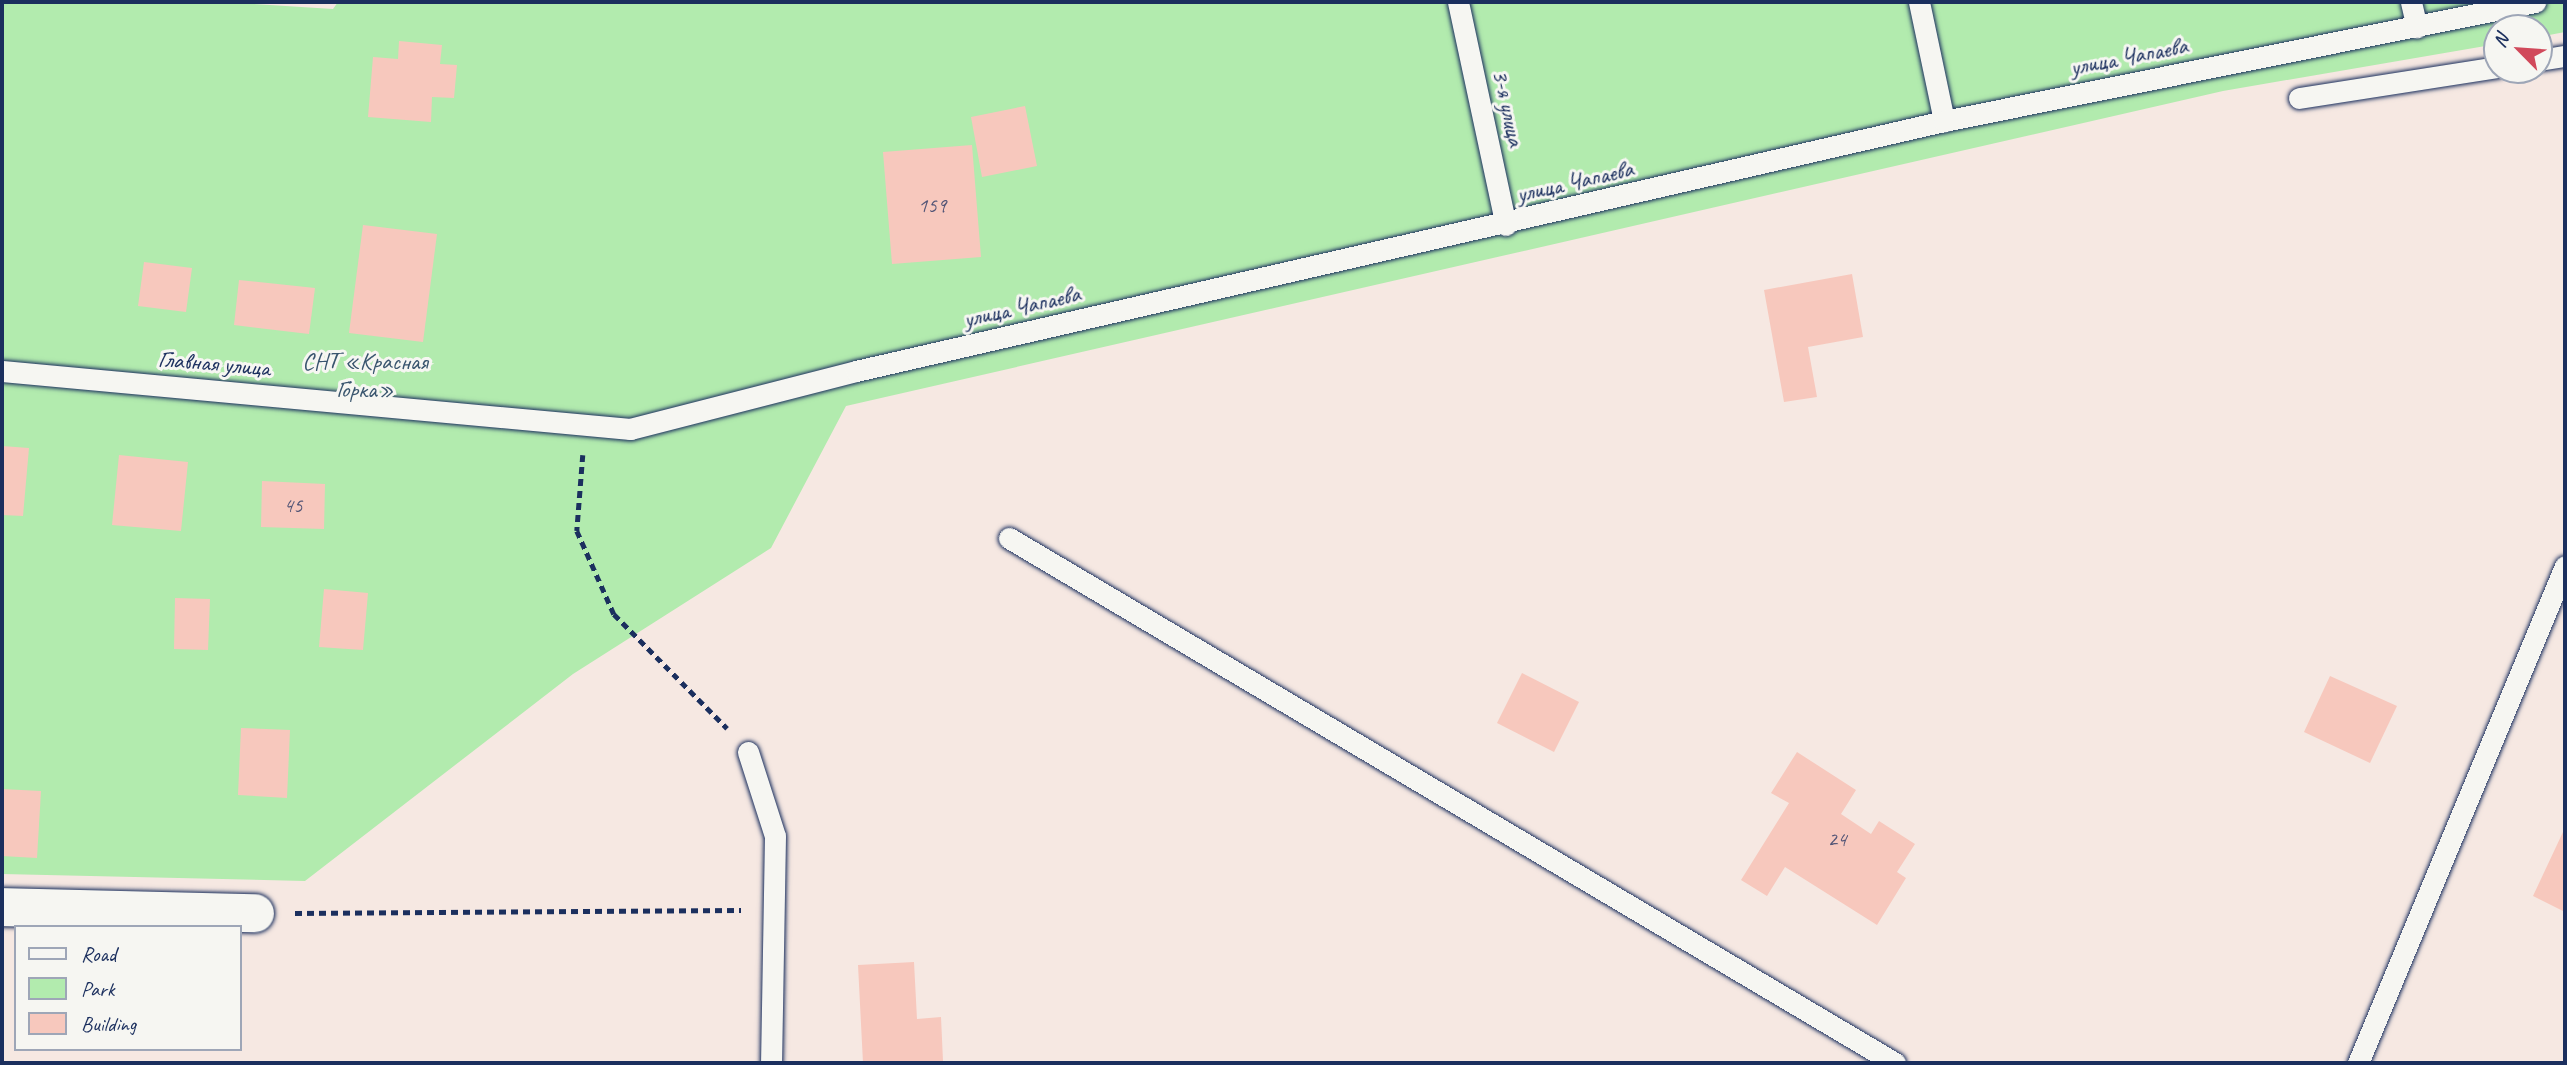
<!DOCTYPE html>
<html>
<head>
<meta charset="utf-8">
<style>
	body { margin:0 }
	#map { position:relative; width:2567px; height:1065px; overflow:hidden; background:#f6e8e2; font-family:Caveat,sans-serif }
	div>[style] { position:absolute }
	.green>* { inset:0; background:#b2ebae }
	.building>* { inset:0; background:#f7c8bd }
	.path>* { height:4.5px; margin-top:-2.25px; transform-origin:0; background:repeating-linear-gradient(90deg,#1b2f5e 0 7px,transparent 0 12px) }
	.roads { filter:drop-shadow(0 0 2px #1b2f5e) drop-shadow(0 0 2px #1b2f5e) }
	.service>* { height:21px; margin:-10.5px; padding:0 10.5px; transform-origin:10.5px; border-radius:10.5px; background:#f6f6f2 }
	.minor>* { height:38px; margin:-19px; padding:0 19px; transform-origin:19px; border-radius:19px; background:#f6f6f2 }
	span { translate:-50% -50%; white-space:nowrap; text-align:center; line-height:1.15; -webkit-text-stroke:6px #f6f6f2; paint-order:stroke }
	.number-label { font-size:21px; color:#525576 }
	.number-label span { -webkit-text-stroke-width:0 }
	.street-label { font-size:24px; color:#1b2f5e }
	.park-label { font-size:24px; color:#39556e }
	.frame { position:absolute; inset:0; border:4px solid #1b2f5e; pointer-events:none }
	.legend { position:absolute; left:14px; top:925px; width:228px; height:126px; box-sizing:border-box; background:#f6f6f2; border:2px solid #9ea6b7; margin:0; padding:9px 12px; list-style:none; font-size:21px; color:#1b2f5e }
	.legend li { display:flex; align-items:center; gap:14px; height:35px }
	.legend b { width:35px; border:2px solid #9ea6b7 }
	.north { position:absolute; left:2483px; top:14px; width:70px; height:70px; box-sizing:border-box; background:#f6f6f2; border:2px solid #9ea6b7; border-radius:50%; rotate:295deg; font-size:19px; font-weight:700; line-height:28px; text-align:center; color:#1b2f5e }
	.north::after { content:''; display:block; margin:auto; width:24px; height:32px; background:#d1495b; clip-path:polygon(50% 0,100% 100%,50% 72%,0 100%) }
</style>
</head>
<body>
<div id="map">
	<div class="green">
		<div style="clip-path:polygon(2px 2px,223px 2px,333px 9px,338px 2px,2565px 2px,2565px 32px,2539px 37px,2539px 28px,2497px 28px,2497px 44px,2223px 91px,846px 406px,771px 548px,573px 674px,305px 881px,2px 874px)"></div>
	</div>
	<div class="building">
		<div style="clip-path:polygon(399px 41px,442px 45px,440px 64px,457px 65px,454px 98px,432px 97px,431px 122px,368px 117px,373px 57px,398px 59px)"></div>
		<div style="clip-path:polygon(1025px 106px,1037px 166px,982px 177px,971px 117px)"></div>
		<div style="clip-path:polygon(972px 145px,981px 257px,892px 264px,883px 152px)"></div>
		<div style="clip-path:polygon(363px 225px,437px 234px,423px 342px,349px 333px)"></div>
		<div style="clip-path:polygon(144px 262px,192px 268px,186px 312px,138px 306px)"></div>
		<div style="clip-path:polygon(1852px 274px,1863px 337px,1808px 347px,1817px 397px,1784px 402px,1764px 290px)"></div>
		<div style="clip-path:polygon(239px 280px,315px 288px,309px 334px,234px 325px)"></div>
		<div style="clip-path:polygon(2px 446px,29px 448px,23px 516px,2px 515px)"></div>
		<div style="clip-path:polygon(119px 455px,188px 462px,181px 531px,112px 525px)"></div>
		<div style="clip-path:polygon(262px 481px,325px 484px,324px 529px,261px 527px)"></div>
		<div style="clip-path:polygon(324px 589px,368px 593px,363px 650px,319px 647px)"></div>
		<div style="clip-path:polygon(175px 598px,210px 599px,208px 650px,174px 649px)"></div>
		<div style="clip-path:polygon(1522px 673px,1579px 702px,1554px 752px,1497px 723px)"></div>
		<div style="clip-path:polygon(2330px 676px,2397px 706px,2370px 763px,2304px 732px)"></div>
		<div style="clip-path:polygon(241px 728px,290px 730px,287px 798px,238px 795px)"></div>
		<div style="clip-path:polygon(1797px 752px,1856px 790px,1841px 814px,1871px 834px,1879px 821px,1915px 844px,1897px 872px,1906px 878px,1877px 925px,1785px 867px,1767px 896px,1741px 880px,1789px 803px,1771px 793px)"></div>
		<div style="clip-path:polygon(2px 789px,41px 791px,37px 858px,2px 856px)"></div>
		<div style="clip-path:polygon(2563px 832px,2565px 833px,2565px 912px,2533px 896px)"></div>
		<div style="clip-path:polygon(914px 962px,917px 1019px,941px 1017px,943px 1061px,863px 1063px,858px 965px)"></div>
	</div>
	<div class="path">
		<div style="left:583px;top:455px;width:76px;rotate:94.5deg"></div>
		<div style="left:577px;top:531px;width:91px;rotate:66deg"></div>
		<div style="left:614px;top:614px;width:161px;rotate:45.3deg"></div>
		<div style="left:295px;top:913px;width:446px;rotate:-0.4deg"></div>
	</div>
	<div class="roads">
		<div class="service">
			<div style="left:1458px;top:2px;width:228px;rotate:77.9deg"></div>
			<div style="left:1919px;top:2px;width:122px;rotate:78.1deg"></div>
			<div style="left:2411px;top:2px;width:26px;rotate:77deg"></div>
			<div style="left:2539px;top:60px;width:26px;rotate:-9deg"></div>
			<div style="left:2299px;top:98px;width:200px;rotate:-8.9deg"></div>
			<div style="left:2px;top:371px;width:631px;rotate:5.28deg"></div>
			<div style="left:630px;top:429px;width:233px;rotate:-14.4deg"></div>
			<div style="left:856px;top:371px;width:1116px;rotate:-12.94deg"></div>
			<div style="left:1944px;top:121px;width:603px;rotate:-11.38deg"></div>
			<div style="left:1009px;top:538px;width:1030px;rotate:30.65deg"></div>
			<div style="left:748px;top:752px;width:88px;rotate:72.2deg"></div>
			<div style="left:775px;top:836px;width:227px;rotate:91deg"></div>
			<div style="left:2358px;top:1063px;width:538px;rotate:-67.39deg"></div>
		</div>
		<div class="minor">
			<div style="left:2px;top:907px;width:253px;rotate:1.4deg"></div>
		</div>
	</div>
	<div class="number-label">
		<span style="left:932px;top:205px">159</span>
		<span style="left:293px;top:505px">45</span>
		<span style="left:1837px;top:839px">24</span>
	</div>
	<div class="street-label">
		<span style="left:2129px;top:57px;rotate:-11deg">улица Чапаева</span>
		<span style="left:1508px;top:108px;rotate:78deg">3-я улица</span>
		<span style="left:1575px;top:182px;rotate:-13deg">улица Чапаева</span>
		<span style="left:1022px;top:307px;rotate:-13deg">улица Чапаева</span>
		<span style="left:214px;top:364px;rotate:5deg">Главная улица</span>
	</div>
	<div class="park-label">
		<span style="left:365px;top:376px">СНТ «Красная<br>Горка»</span>
	</div>
	<div class="frame"></div>
	<ul class="legend">
	<li><b style="height:9px;background:#f6f6f2"></b>Road</li>
	<li><b style="height:19px;background:#b2ebae"></b>Park</li>
	<li><b style="height:19px;background:#f7c8bd"></b>Building</li>
	</ul>
	<div class="north">N</div>
</div>
</body>
</html>
